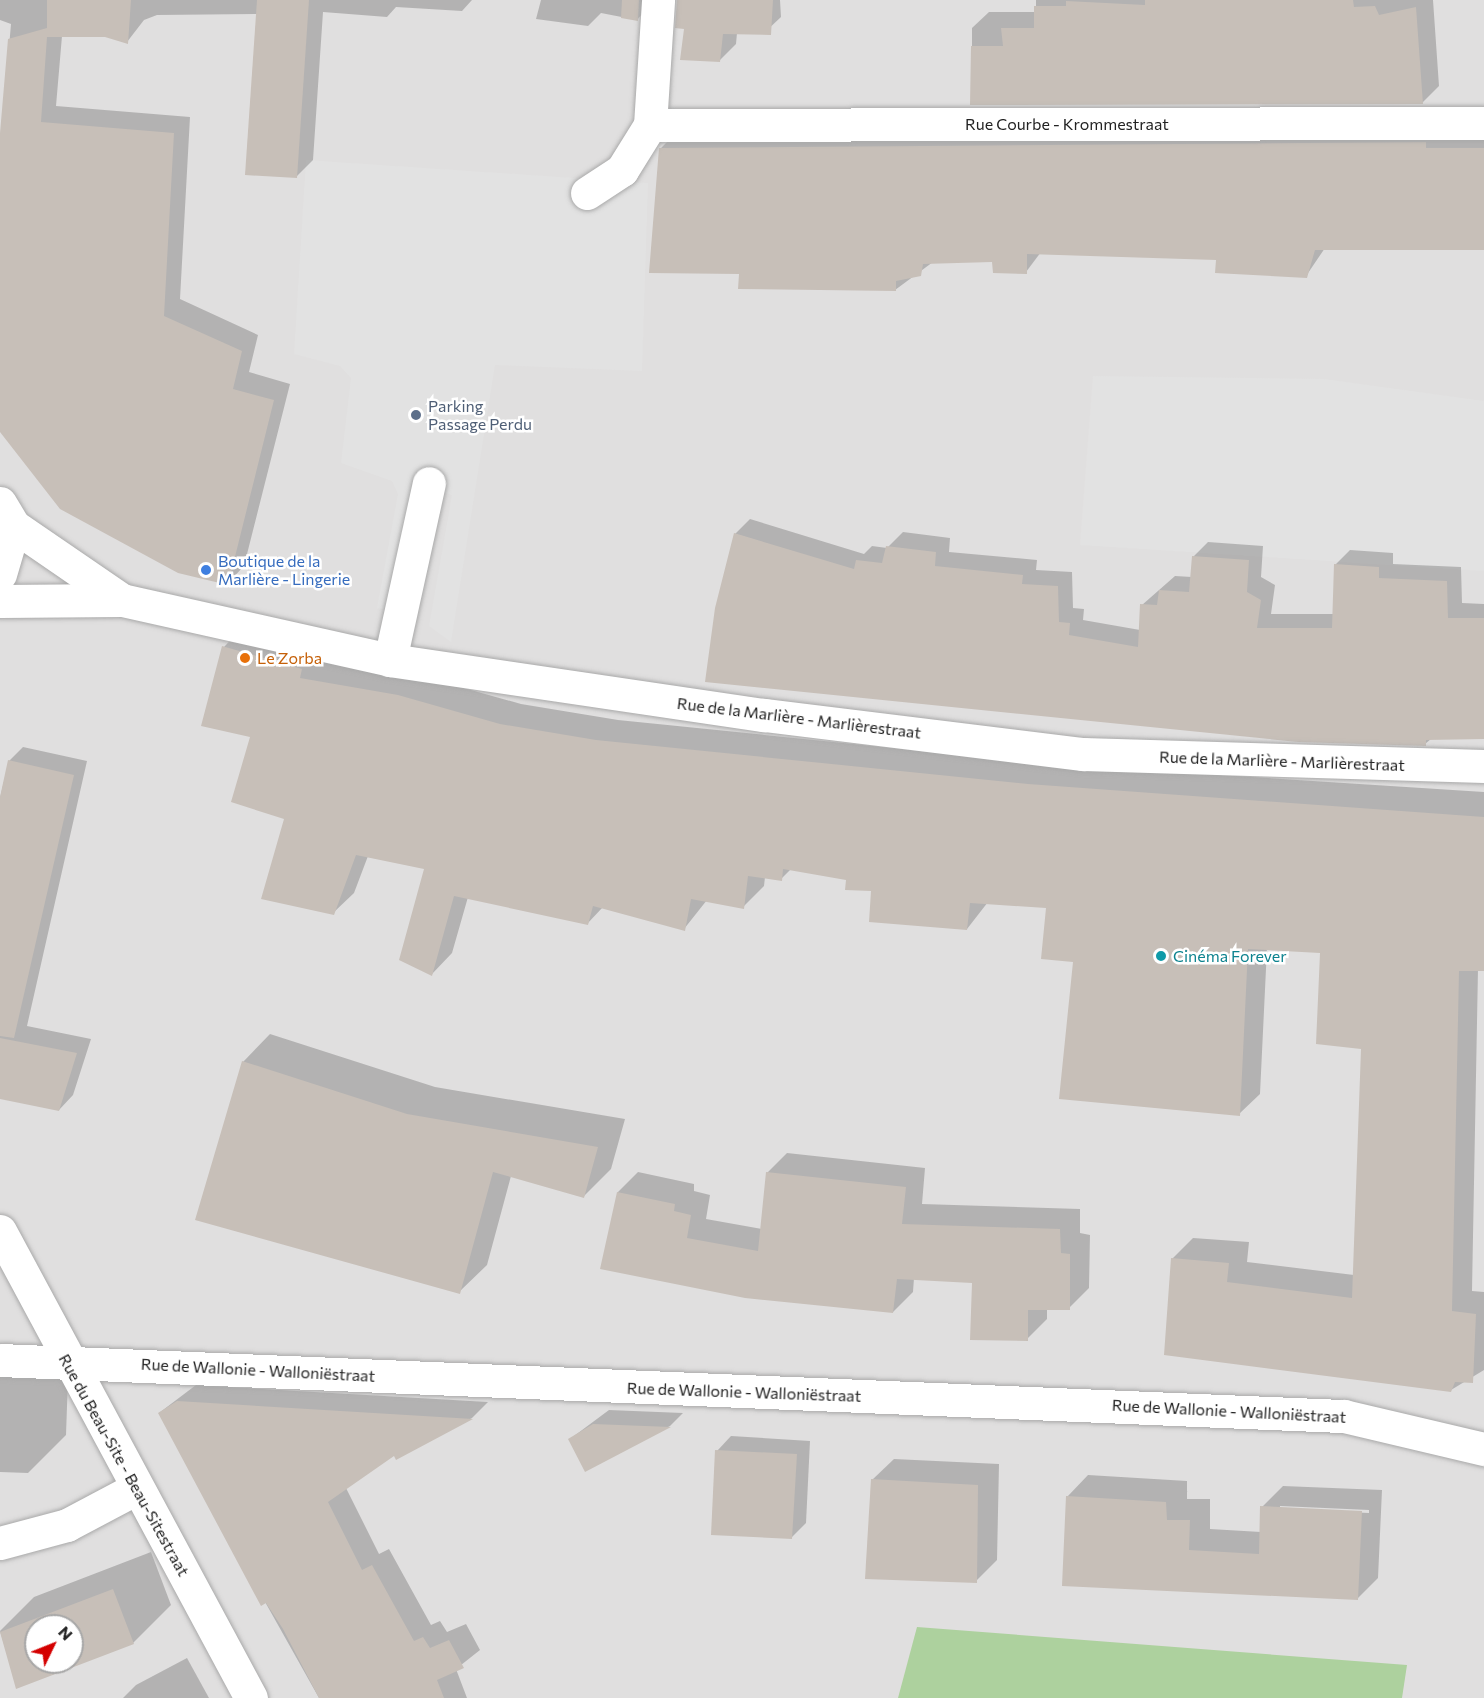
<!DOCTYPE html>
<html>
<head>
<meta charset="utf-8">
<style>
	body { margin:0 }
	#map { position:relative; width:1484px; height:1698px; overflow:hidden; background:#f2efe9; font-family:Commissioner,sans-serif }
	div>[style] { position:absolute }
	.residential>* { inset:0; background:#e0dfdf }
	.forest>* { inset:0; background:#add19e }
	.parking>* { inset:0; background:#e2e2e2 }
	.shadow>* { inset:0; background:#0003 }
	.building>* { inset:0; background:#c7bfb8 }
	.roads { filter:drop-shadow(0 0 2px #a9a9a9) drop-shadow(0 0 2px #a9a9a9) }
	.minor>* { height:33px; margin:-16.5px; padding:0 16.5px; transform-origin:16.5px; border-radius:16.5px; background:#fff }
	.dots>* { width:16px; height:16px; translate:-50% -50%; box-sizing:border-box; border:3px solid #fff; border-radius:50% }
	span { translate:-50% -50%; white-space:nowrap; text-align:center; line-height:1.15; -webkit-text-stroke:5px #fff; paint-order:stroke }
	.street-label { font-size:16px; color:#222 }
	.service-label { font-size:16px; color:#4e5e75 }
	.left { translate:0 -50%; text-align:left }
	.shop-label { font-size:16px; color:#366cbe }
	.food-label { font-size:16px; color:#c56008 }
	.culture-label { font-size:16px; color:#0d838f }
	.north { position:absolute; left:24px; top:1614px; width:60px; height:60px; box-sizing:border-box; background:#fff; border:2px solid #a7a7a7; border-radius:50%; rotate:47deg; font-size:16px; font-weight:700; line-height:24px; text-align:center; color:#222 }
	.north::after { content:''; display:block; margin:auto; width:21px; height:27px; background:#d40000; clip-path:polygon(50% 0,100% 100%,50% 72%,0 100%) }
</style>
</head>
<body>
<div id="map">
	<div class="residential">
		<div style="clip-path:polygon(evenodd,0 0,1484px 0,1484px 1698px,0 1698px,0 0,36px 1626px,72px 1626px,72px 1662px,36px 1662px,36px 1626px)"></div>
	</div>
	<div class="forest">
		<div style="clip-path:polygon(917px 1627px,1407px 1665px,1402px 1698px,898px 1698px)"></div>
	</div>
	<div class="parking">
		<div style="clip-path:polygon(306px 160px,648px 183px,642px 371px,495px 365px,451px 642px,429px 626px,452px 495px,427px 488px,399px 611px,377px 608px,398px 494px,392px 481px,341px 463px,351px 378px,340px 366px,294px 354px)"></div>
		<div style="clip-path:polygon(1093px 376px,1324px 379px,1484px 401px,1484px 571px,1080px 545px)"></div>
	</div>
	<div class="shadow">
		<div style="clip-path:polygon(0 0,472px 0,462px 11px,396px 7px,387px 17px,323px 12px,313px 160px,297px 176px,258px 14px,157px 15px,144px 20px,127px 42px,105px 36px,62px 36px,56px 106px,190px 117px,180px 299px,258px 335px,249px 372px,290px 384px,244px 566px,228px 583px,0 431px,0 150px,11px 24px,0 20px)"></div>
		<div style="clip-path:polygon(541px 0,654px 0,637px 20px,601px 13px,588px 26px,536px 19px)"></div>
		<div style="clip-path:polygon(677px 0,780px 0,781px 17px,764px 33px,737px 33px,736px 44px,719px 61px,686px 28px,677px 26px)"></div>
		<div style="clip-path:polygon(1036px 0,1433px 0,1439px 86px,1422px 103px,972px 104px,972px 28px,989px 12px,1036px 12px)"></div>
		<div style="clip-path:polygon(675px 134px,1484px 134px,1484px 249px,1325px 248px,1306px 276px,1217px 258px,1041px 252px,1026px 272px,994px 260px,933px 262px,895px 290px,740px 273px,660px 149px)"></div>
		<div style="clip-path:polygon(750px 519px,864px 554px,872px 546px,887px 548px,903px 532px,950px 538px,949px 552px,1037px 560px,1036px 570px,1072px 572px,1073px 608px,1084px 609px,1083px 620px,1140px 630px,1142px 605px,1175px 576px,1192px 577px,1193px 557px,1208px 542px,1263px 546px,1261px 577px,1275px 585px,1271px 614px,1334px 614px,1335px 565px,1350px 550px,1393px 553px,1393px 564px,1461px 567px,1462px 603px,1484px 604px,1484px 738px,1431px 739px,1425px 744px,735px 534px)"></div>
		<div style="clip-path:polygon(244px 626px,521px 704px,618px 720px,1050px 764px,1484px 792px,1484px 969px,1478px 969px,1472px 1291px,1484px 1292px,1484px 1370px,1451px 1390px,1172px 1259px,1193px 1238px,1249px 1242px,1247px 1262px,1354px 1275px,1362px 1047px,1322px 951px,1267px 948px,1260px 1094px,1239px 1114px,1075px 961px,1047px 907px,988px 902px,967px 929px,847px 878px,791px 869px,781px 879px,765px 877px,764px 886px,743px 907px,707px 900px,684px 929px,603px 907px,587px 924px,468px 897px,452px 953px,432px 974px,426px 868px,368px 856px,354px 893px,333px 913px,251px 736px,224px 647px)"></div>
		<div style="clip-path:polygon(23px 747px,87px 761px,27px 1026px,91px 1039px,73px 1095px,59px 1110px,0 1098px,0 798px,9px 761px)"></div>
		<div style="clip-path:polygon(270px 1034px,435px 1087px,625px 1119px,611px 1169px,583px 1197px,511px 1176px,487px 1265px,459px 1292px,243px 1062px)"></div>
		<div style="clip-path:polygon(787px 1153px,925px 1168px,922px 1204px,1080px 1209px,1080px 1233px,1090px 1235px,1089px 1288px,1069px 1308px,1047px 1308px,1047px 1319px,1027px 1339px,974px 1282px,914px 1278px,913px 1292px,893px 1312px,602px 1268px,618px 1192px,638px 1172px,694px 1184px,694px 1191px,710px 1195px,706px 1219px,762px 1229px,767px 1173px)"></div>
		<div style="clip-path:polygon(0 1376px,68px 1378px,66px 1435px,28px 1473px,0 1472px)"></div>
		<div style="clip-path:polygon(196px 1385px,488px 1402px,472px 1418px,397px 1458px,395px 1454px,346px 1488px,379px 1554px,389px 1549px,431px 1625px,440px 1621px,447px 1632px,466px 1624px,480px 1650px,456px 1669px,467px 1698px,319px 1698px,159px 1413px)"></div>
		<div style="clip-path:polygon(609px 1410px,683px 1413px,670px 1426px,585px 1470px,570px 1439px)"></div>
		<div style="clip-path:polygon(731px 1436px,810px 1441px,806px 1523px,792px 1537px,717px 1451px)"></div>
		<div style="clip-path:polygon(894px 1459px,999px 1464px,997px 1560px,976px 1581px,872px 1480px)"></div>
		<div style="clip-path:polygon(evenodd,1088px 1475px,1187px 1481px,1187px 1499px,1210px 1499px,1210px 1529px,1261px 1532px,1262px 1507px,1283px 1486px,1382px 1490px,1378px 1578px,1357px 1599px,1064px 1585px,1067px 1497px,1088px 1475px,1280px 1506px,1369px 1510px,1369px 1513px,1280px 1509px,1280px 1506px)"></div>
		<div style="clip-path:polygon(evenodd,151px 1552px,171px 1605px,133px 1643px,17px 1687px,0 1631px,34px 1597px,151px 1552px,36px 1626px,72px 1626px,72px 1662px,36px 1662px,36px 1626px)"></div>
		<div style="clip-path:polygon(187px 1658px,209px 1698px,123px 1698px,136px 1685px)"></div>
	</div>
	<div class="building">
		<div style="clip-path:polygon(47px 0,131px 0,128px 44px,105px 37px,47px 37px,41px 122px,174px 133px,164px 316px,242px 351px,233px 389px,274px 400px,228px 585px,178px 573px,60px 509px,0 432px,0 133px,8px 39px,47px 28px)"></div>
		<div style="clip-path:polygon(257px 0,309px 0,297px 178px,245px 175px)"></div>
		<div style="clip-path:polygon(622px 0,639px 0,638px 21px,621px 18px)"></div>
		<div style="clip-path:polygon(677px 0,773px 0,771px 35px,723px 34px,720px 62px,680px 60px,684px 29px,675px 28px)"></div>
		<div style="clip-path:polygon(1145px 0,1353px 0,1354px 7px,1375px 6px,1379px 15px,1416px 7px,1423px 104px,970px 105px,971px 46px,1003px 46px,1001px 28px,1034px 28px,1034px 6px,1066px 6px,1066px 1px,1145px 5px)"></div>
		<div style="clip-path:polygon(1426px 142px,1426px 148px,1484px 148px,1484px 250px,1315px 250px,1307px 278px,1215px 273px,1216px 260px,1027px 254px,1027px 274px,993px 273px,992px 262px,923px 264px,921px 276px,896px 281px,896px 291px,738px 289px,739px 274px,649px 273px,659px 148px)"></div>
		<div style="clip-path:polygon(734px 533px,854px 569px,856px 560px,882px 563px,886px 546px,936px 552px,935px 566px,1023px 575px,1022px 584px,1058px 586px,1059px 622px,1070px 623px,1069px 635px,1138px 647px,1140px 604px,1157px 605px,1159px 590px,1189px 592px,1192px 556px,1249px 560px,1247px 592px,1261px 600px,1257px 628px,1332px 628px,1334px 564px,1379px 567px,1379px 578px,1447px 581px,1448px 618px,1484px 618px,1484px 739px,1426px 740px,1426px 746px,1298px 742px,705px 682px,715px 608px)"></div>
		<div style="clip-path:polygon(222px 646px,302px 669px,300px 678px,398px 695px,500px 724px,596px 740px,1028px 784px,1484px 817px,1484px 971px,1459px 971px,1452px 1311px,1476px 1314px,1473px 1383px,1455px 1382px,1451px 1392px,1164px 1355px,1171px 1258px,1229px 1263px,1227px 1282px,1352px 1298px,1361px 1049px,1316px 1044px,1320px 953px,1248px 949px,1240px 1116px,1059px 1099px,1073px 962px,1041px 959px,1046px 908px,970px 903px,967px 930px,869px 922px,871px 891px,845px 890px,846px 880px,783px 869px,782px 881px,748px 876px,744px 909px,691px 899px,685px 931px,593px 906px,588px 925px,454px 896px,432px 976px,399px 960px,424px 869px,356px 855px,334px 915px,261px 899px,284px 819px,231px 802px,250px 737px,201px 726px)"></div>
		<div style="clip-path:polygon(8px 760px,74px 775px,14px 1038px,0 1036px,0 797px)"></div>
		<div style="clip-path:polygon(0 1038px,77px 1053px,59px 1111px,0 1099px)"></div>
		<div style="clip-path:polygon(242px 1061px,407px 1114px,598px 1147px,584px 1198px,493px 1172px,460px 1294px,195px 1220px)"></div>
		<div style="clip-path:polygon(766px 1172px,906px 1187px,902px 1224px,1060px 1229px,1061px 1253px,1070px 1254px,1070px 1310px,1028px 1310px,1028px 1341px,970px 1340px,972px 1283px,897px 1279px,893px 1313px,745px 1298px,600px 1269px,617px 1192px,675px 1204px,674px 1211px,691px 1215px,687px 1238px,758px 1251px)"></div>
		<div style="clip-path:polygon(177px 1401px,473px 1419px,396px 1460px,394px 1456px,328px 1502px,362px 1570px,372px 1565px,414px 1641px,423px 1637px,430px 1648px,449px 1640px,464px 1668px,437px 1680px,444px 1698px,319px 1698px,283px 1629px,266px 1603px,261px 1606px,158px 1413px)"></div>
		<div style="clip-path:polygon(593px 1424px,671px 1427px,585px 1472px,568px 1439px)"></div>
		<div style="clip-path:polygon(715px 1450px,797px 1454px,792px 1539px,711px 1535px)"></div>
		<div style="clip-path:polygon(871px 1479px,978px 1485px,977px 1583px,865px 1579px)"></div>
		<div style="clip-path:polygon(1066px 1496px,1166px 1502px,1167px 1520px,1190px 1520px,1189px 1550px,1259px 1554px,1260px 1506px,1362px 1511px,1358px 1600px,1062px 1586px)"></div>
		<div style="clip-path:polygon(evenodd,113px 1589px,134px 1644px,16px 1689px,0 1632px,113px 1589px,36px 1626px,72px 1626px,72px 1662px,36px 1662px,36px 1626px)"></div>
	</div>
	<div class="roads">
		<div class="minor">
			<div style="left:650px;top:125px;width:834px;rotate:-0.14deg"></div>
			<div style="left:587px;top:193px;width:42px;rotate:-33.3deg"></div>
			<div style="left:622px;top:170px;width:53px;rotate:-58.1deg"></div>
			<div style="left:650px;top:125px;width:125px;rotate:-86.3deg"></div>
			<div style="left:0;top:503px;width:27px;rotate:59deg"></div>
			<div style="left:14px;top:526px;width:131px;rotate:34.4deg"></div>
			<div style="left:122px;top:600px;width:275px;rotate:12.6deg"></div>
			<div style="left:390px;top:660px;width:378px;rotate:8.4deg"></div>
			<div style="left:764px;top:715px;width:321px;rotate:7deg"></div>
			<div style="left:1083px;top:754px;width:401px;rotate:1.7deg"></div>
			<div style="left:0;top:574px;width:50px;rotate:-73.7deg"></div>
			<div style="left:0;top:601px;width:122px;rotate:-0.5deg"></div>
			<div style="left:390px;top:660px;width:181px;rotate:-77.6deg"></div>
			<div style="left:0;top:1231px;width:530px;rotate:61.74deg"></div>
			<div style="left:0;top:1360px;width:1345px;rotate:2.39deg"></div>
			<div style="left:1344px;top:1416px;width:144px;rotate:13.3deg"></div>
			<div style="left:0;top:1543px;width:69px;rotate:-15deg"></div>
			<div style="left:67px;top:1525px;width:79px;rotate:-27.9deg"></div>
		</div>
	</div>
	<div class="dots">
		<div style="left:416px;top:415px;background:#5c6f8a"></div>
		<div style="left:206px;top:570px;background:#3f7fe0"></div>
		<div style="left:245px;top:658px;background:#e8710a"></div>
		<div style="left:1161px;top:956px;background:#0f9aa8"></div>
	</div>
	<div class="street-label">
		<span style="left:1067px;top:124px">Rue Courbe - Krommestraat</span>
		<span style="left:799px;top:718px;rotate:7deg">Rue de la Marlière - Marlièrestraat</span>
		<span style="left:1282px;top:761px;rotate:2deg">Rue de la Marlière - Marlièrestraat</span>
		<span style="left:258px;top:1370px;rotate:3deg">Rue de Wallonie - Walloniëstraat</span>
		<span style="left:744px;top:1392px;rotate:2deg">Rue de Wallonie - Walloniëstraat</span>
		<span style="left:1229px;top:1411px;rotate:3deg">Rue de Wallonie - Walloniëstraat</span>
		<span style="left:124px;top:1465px;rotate:61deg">Rue du Beau-Site - Beau-Sitestraat</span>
	</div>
	<div class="service-label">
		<span class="left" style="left:428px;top:415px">Parking<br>Passage Perdu</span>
	</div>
	<div class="shop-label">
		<span class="left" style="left:218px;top:570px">Boutique de la<br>Marlière - Lingerie</span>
	</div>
	<div class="food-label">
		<span class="left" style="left:257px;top:658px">Le Zorba</span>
	</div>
	<div class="culture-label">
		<span class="left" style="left:1173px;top:956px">Cinéma Forever</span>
	</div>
	<div class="north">N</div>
</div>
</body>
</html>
